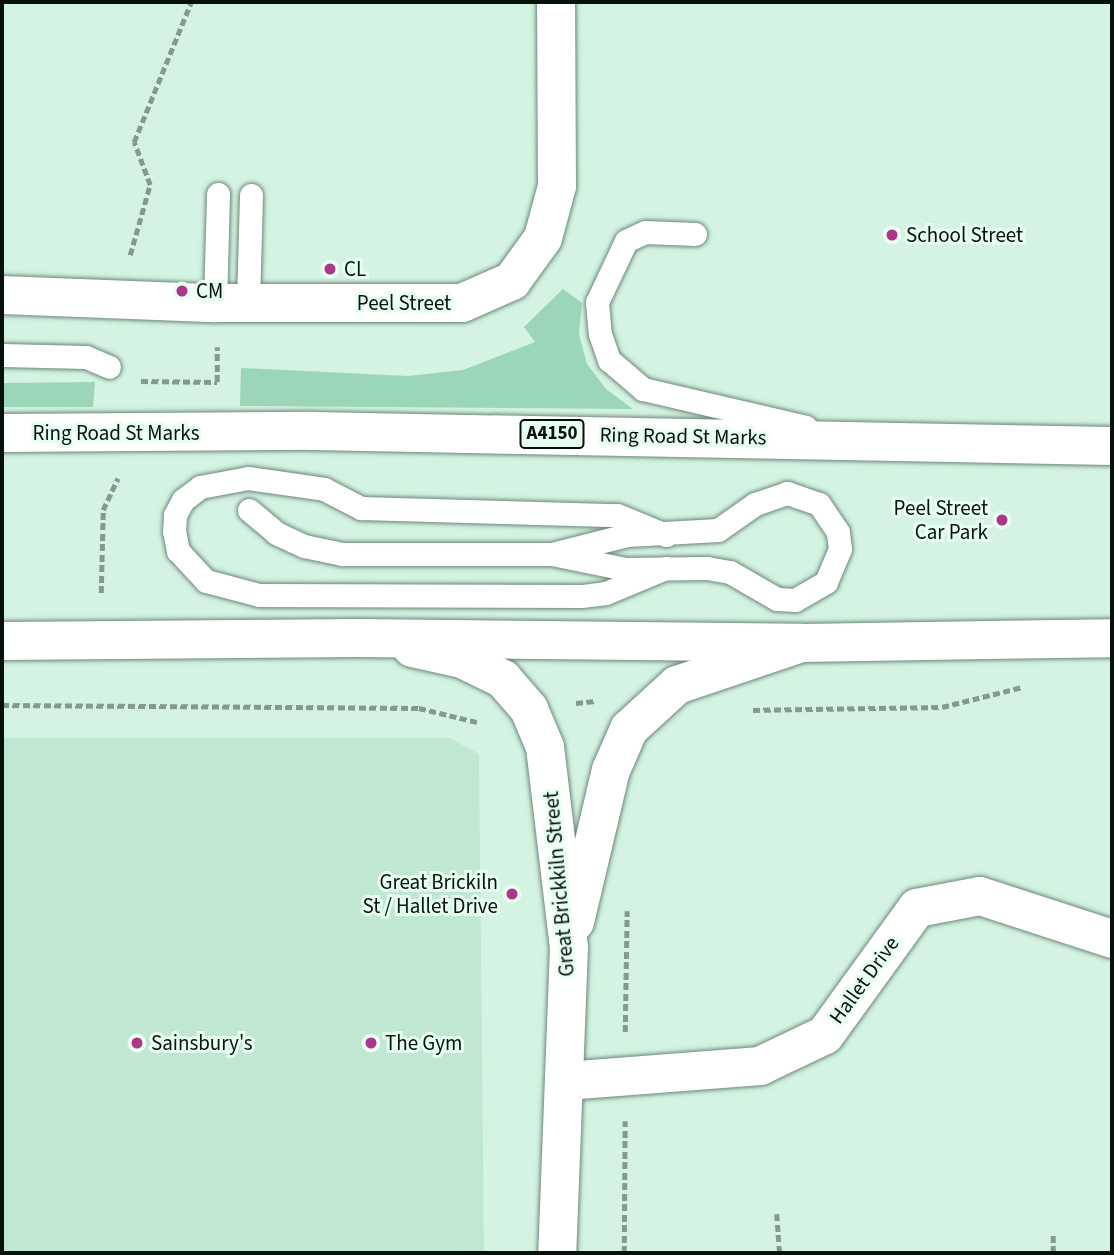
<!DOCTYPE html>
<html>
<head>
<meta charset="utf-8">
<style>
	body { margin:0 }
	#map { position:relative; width:1114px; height:1255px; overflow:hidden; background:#d4f3e2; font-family:"Source Sans 3",sans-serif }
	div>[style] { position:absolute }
	.built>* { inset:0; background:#c0e7d2 }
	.green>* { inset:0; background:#9cd6b8 }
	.path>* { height:4.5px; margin-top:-2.25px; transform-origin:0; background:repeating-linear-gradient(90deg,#839a8d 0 7px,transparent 0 10.5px) }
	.roads { filter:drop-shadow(0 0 2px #6c8879) drop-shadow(0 0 2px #6c8879) }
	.lane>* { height:23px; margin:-11.5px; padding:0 11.5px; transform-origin:11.5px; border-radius:11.5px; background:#fff }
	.street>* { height:38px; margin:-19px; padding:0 19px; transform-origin:19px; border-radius:19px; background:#fff }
	.highway>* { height:38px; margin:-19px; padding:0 19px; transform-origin:19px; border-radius:19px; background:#fff }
	.dots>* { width:19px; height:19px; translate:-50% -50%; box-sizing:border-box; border:4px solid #e6fff1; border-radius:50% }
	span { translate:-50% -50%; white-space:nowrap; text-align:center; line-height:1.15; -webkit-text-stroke:6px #e6fff1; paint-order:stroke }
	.shield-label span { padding:2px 5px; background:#e6fff1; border:2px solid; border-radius:5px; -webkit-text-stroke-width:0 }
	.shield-label { font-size:19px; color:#06110b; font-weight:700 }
	.poi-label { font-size:21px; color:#06110b }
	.left { translate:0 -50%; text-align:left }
	.right { translate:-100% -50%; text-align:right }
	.street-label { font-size:21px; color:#06110b }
	.frame { position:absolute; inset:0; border:4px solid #06110b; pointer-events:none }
</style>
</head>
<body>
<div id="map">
	<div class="built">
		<div style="clip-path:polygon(2px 738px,450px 738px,479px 754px,484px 1253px,2px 1253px)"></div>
	</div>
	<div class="green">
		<div style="clip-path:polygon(563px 289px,582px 303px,579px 334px,587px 364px,606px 389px,633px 409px,240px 406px,241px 368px,408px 376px,463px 370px,535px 342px,524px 327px)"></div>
		<div style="clip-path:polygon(95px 382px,93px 407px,2px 407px,2px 383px)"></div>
	</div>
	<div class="path">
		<div style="left:130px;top:255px;width:73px;rotate:-74.1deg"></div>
		<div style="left:150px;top:185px;width:46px;rotate:-110.4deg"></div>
		<div style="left:134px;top:142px;width:151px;rotate:-67.8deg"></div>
		<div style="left:141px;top:381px;width:76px;rotate:0.8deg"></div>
		<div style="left:217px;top:382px;width:35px;rotate:-90deg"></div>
		<div style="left:101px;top:593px;width:83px;rotate:-88.6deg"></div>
		<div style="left:103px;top:510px;width:35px;rotate:-65deg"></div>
		<div style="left:576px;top:703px;width:19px;rotate:-6deg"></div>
		<div style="left:2px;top:705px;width:417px;rotate:0.4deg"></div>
		<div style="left:419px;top:708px;width:60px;rotate:13.6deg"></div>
		<div style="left:753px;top:710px;width:189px;rotate:-0.9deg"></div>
		<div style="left:942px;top:707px;width:82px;rotate:-14deg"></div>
		<div style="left:625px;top:1032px;width:121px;rotate:-89.1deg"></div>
		<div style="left:777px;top:1214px;width:39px;rotate:86deg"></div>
		<div style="left:624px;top:1253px;width:132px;rotate:-89.6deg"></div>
		<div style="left:1053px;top:1253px;width:20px;rotate:-90deg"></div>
	</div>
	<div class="roads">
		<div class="lane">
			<div style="left:695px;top:234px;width:50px;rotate:-177.7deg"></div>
			<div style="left:645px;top:232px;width:21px;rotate:155deg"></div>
			<div style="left:626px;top:241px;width:68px;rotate:115.4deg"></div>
			<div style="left:597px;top:302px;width:32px;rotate:85deg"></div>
			<div style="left:600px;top:334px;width:28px;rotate:71deg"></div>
			<div style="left:609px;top:360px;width:45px;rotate:40.5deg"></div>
			<div style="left:643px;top:389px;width:167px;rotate:13.1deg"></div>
			<div style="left:215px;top:303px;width:109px;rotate:-88.4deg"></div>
			<div style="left:248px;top:303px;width:108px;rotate:-88.4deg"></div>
			<div style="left:2px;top:355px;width:84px;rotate:1.4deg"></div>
			<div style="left:86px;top:357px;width:25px;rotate:23deg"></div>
			<div style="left:249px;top:510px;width:35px;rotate:40deg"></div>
			<div style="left:276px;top:533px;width:31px;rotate:25deg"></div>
			<div style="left:304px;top:546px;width:39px;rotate:12deg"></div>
			<div style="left:342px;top:554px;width:210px"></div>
			<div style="left:552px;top:554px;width:75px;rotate:11.6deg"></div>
			<div style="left:625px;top:569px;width:82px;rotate:-0.7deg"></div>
			<div style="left:707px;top:568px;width:23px;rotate:10deg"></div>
			<div style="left:730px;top:572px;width:54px;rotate:29.9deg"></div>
			<div style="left:777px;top:599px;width:18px;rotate:3deg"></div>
			<div style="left:795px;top:600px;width:36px;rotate:-30deg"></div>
			<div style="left:826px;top:582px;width:36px;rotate:-67deg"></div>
			<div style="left:840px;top:549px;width:17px;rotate:-97deg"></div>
			<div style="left:838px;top:532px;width:34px;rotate:-124deg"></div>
			<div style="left:819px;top:504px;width:34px;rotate:-161deg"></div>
			<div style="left:787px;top:493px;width:34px;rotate:161deg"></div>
			<div style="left:755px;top:504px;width:45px;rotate:144.9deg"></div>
			<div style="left:718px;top:530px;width:91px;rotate:176.9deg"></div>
			<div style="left:627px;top:535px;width:77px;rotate:165.8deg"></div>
			<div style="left:666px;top:568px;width:65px;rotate:157.4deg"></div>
			<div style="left:606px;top:593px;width:25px;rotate:173deg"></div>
			<div style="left:581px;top:596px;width:322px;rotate:-179.8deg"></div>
			<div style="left:259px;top:595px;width:55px;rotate:-165.2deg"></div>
			<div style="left:206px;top:581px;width:41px;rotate:-133deg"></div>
			<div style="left:178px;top:551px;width:20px;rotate:-101deg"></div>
			<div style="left:174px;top:531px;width:16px;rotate:-86deg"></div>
			<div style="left:175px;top:515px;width:17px;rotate:-62deg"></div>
			<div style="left:183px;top:500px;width:21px;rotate:-37deg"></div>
			<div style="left:200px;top:487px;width:49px;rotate:-10.6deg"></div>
			<div style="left:248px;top:478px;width:77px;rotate:8.2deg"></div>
			<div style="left:324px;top:489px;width:42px;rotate:27.2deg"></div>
			<div style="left:361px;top:508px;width:256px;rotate:1.6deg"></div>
			<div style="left:617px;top:515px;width:53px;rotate:22.2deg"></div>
		</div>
		<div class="street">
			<div style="left:2px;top:295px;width:213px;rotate:2.2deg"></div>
			<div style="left:215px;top:303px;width:247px"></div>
			<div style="left:462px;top:303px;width:55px;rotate:-23.7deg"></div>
			<div style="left:512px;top:281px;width:53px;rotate:-54.2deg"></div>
			<div style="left:543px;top:238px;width:54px;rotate:-74.9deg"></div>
			<div style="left:557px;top:186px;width:184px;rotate:-90.3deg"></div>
			<div style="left:412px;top:648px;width:51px;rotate:12.4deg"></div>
			<div style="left:462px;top:659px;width:46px;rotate:26deg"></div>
			<div style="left:503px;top:679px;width:40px;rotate:49deg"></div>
			<div style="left:529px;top:709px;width:41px;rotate:67.2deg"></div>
			<div style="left:545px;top:747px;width:201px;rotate:83.2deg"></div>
			<div style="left:569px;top:947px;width:306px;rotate:92.2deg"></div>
			<div style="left:575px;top:922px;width:156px;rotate:-76.7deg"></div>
			<div style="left:611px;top:770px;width:45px;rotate:-66.3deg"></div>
			<div style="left:629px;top:729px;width:65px;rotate:-42.5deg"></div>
			<div style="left:677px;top:685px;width:126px;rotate:-18.6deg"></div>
			<div style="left:566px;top:1081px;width:195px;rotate:-4.4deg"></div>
			<div style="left:760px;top:1066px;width:72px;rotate:-25.5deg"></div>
			<div style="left:825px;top:1035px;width:157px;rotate:-54.1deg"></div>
			<div style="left:917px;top:908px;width:64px;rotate:-10.8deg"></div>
			<div style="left:980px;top:896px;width:139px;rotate:18deg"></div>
		</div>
		<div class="highway">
			<div style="left:2px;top:433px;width:311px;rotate:-0.4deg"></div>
			<div style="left:313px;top:431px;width:799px;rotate:1.08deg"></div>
			<div style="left:2px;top:641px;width:356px;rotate:-0.5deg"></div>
			<div style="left:358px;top:638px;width:444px;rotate:0.6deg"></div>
			<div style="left:802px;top:643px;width:310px;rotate:-0.9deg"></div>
		</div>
	</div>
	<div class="dots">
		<div style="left:892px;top:235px;background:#ad358a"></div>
		<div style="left:330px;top:269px;background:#ad358a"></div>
		<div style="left:182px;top:291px;background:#ad358a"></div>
		<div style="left:1002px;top:520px;background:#ad358a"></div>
		<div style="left:512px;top:894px;background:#ad358a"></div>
		<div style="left:137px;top:1043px;background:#ad358a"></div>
		<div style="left:371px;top:1043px;background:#ad358a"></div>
	</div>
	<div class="shield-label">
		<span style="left:552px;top:434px">A4150</span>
	</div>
	<div class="poi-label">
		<span class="left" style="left:906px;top:235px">School Street</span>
		<span class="left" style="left:344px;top:269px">CL</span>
		<span class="left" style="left:196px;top:291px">CM</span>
		<span class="right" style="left:988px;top:520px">Peel Street<br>Car Park</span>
		<span class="right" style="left:498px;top:894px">Great Brickiln<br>St / Hallet Drive</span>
		<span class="left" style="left:151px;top:1043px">Sainsbury's</span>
		<span class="left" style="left:385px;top:1043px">The Gym</span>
	</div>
	<div class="street-label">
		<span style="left:404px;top:303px">Peel Street</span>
		<span style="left:116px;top:433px">Ring Road St Marks</span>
		<span style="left:683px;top:436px;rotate:1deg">Ring Road St Marks</span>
		<span style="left:559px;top:884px;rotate:-95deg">Great Brickkiln Street</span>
		<span style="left:864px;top:980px;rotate:-54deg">Hallet Drive</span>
	</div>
	<div class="frame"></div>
</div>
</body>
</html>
